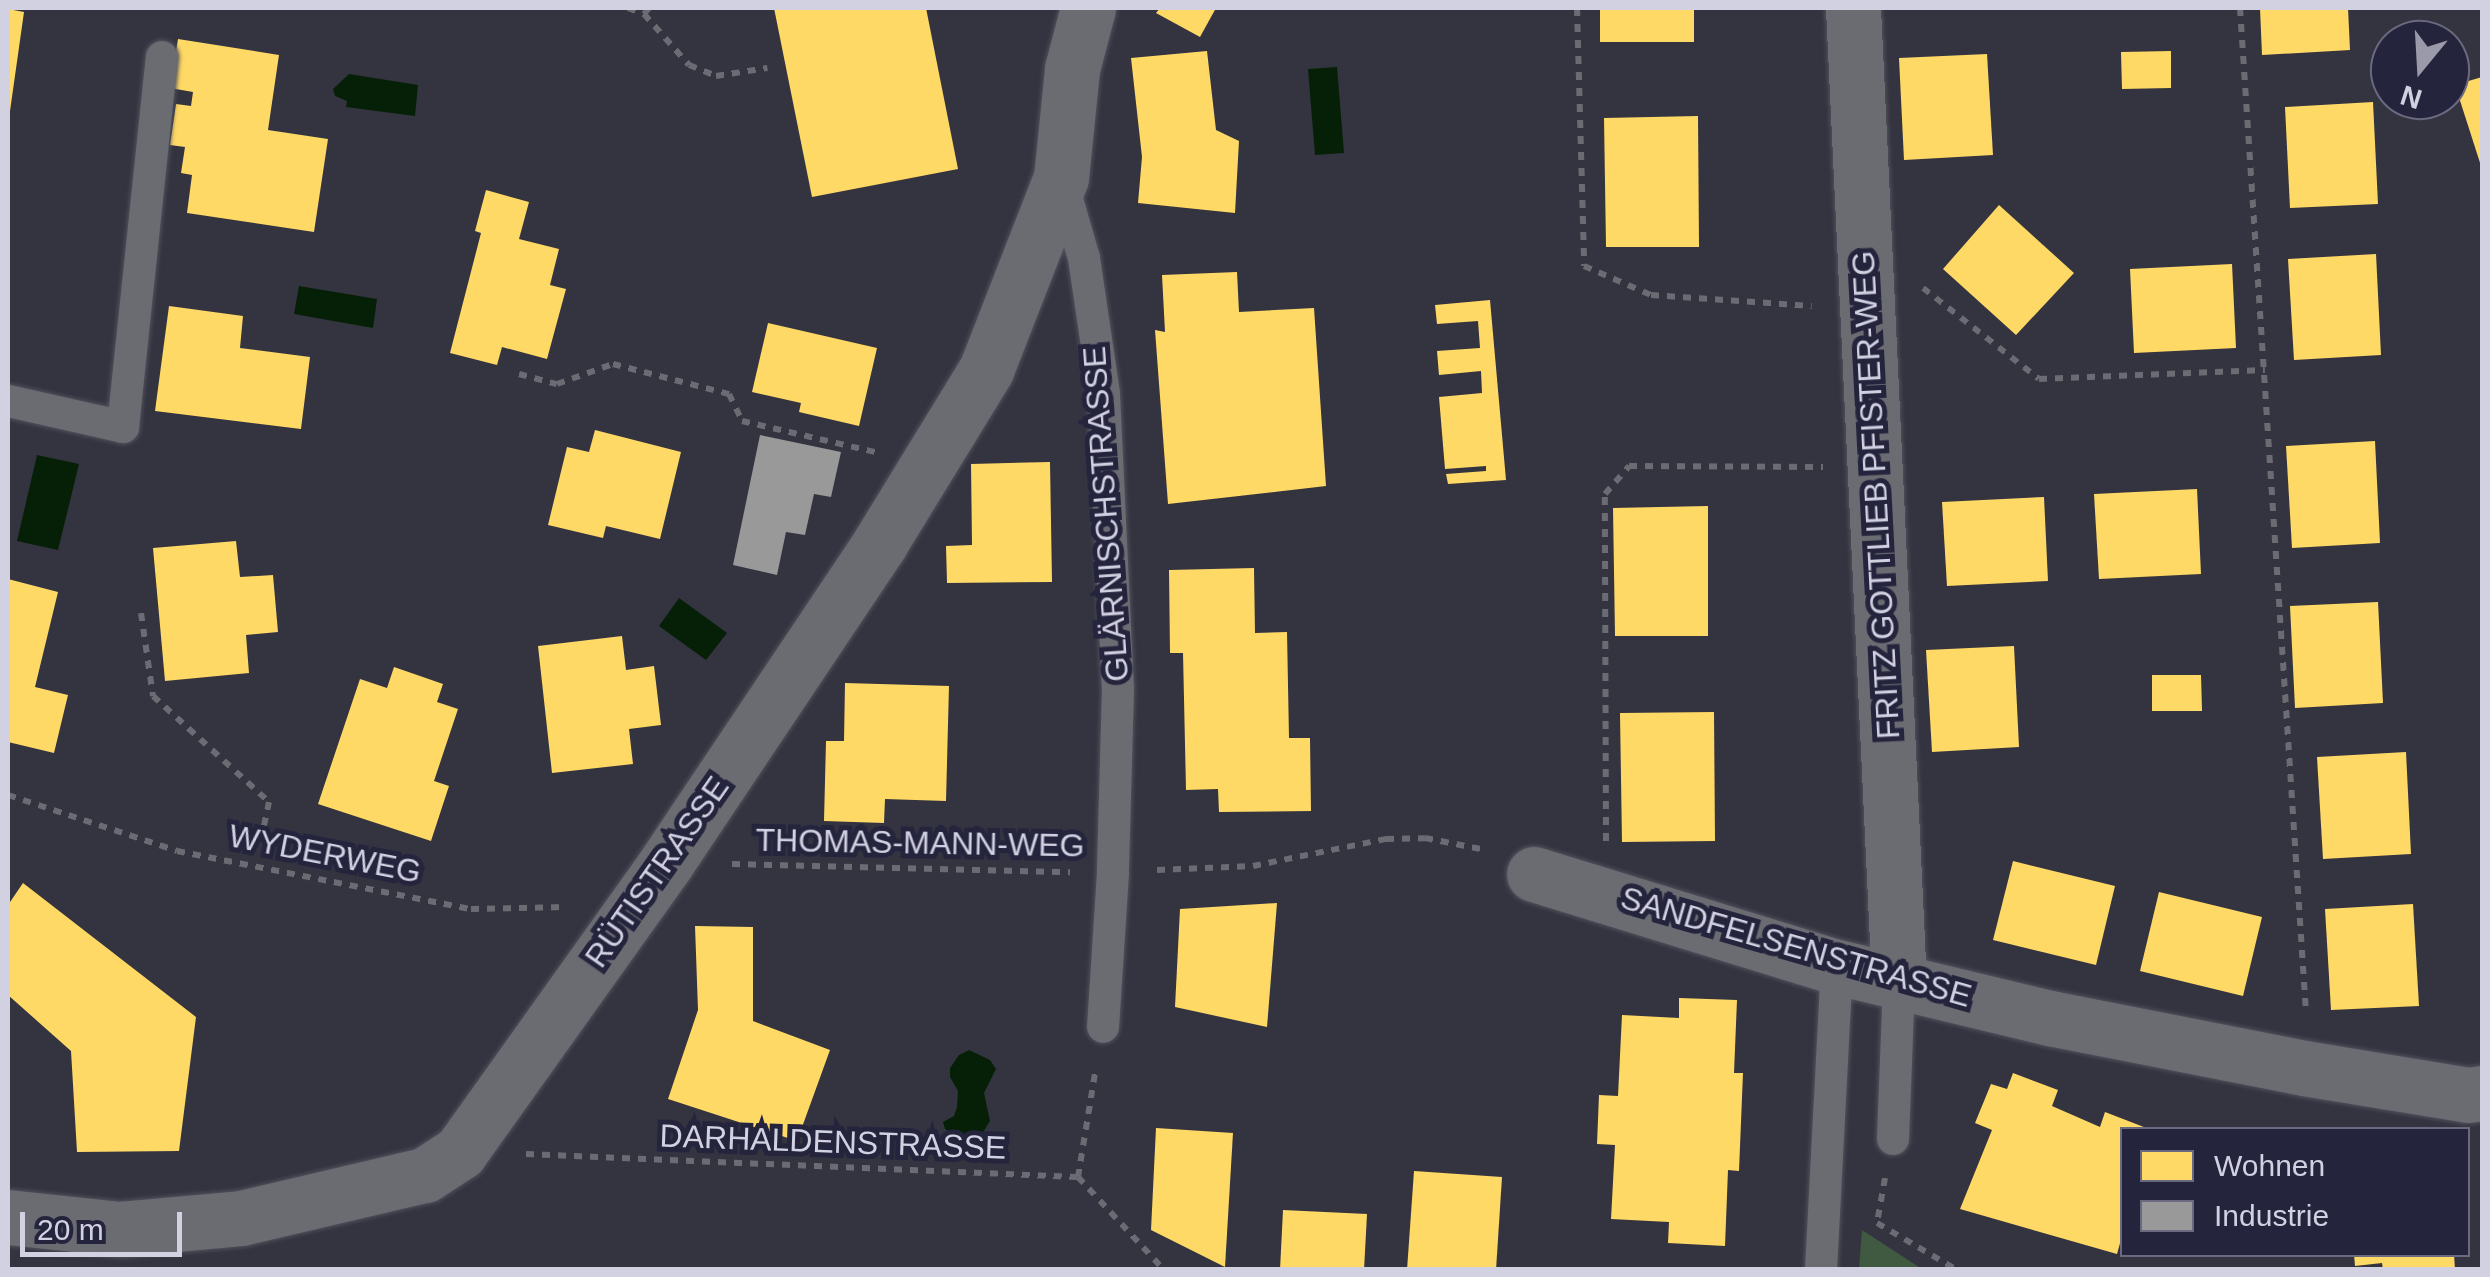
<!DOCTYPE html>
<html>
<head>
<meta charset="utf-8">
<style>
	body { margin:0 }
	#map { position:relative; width:2490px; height:1277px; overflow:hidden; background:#343441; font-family:Arial,sans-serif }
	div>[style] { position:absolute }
	.green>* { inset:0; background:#405941 }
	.water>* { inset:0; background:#052006 }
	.homes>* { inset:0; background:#ffd966 }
	.industry>* { inset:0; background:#999 }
	.path>* { height:6px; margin-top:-3px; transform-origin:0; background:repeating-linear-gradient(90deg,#6b6b73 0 8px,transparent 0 16px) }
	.roads { filter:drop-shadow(0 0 2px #51515d) drop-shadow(0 0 2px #51515d) }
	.service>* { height:32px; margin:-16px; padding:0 16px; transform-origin:16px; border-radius:16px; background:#6b6b72 }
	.minor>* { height:55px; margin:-27.5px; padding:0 27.5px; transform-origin:27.5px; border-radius:27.5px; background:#6b6b72 }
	span { translate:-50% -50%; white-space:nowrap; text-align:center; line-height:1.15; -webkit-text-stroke:10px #25243d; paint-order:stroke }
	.street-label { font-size:32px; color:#d1d1e2 }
	.frame { position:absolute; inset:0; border:10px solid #d1d1e2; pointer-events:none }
	.legend { position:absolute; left:2120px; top:1127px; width:350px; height:130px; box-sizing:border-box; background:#25243d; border:2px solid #6a697f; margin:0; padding:12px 18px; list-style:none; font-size:30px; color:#d1d1e2 }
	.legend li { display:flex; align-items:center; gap:20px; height:50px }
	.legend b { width:50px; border:2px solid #6a697f }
	.north { position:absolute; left:2370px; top:20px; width:100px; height:100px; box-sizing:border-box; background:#25243d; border:2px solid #6a697f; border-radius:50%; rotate:198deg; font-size:28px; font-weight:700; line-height:40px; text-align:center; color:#d1d1e2 }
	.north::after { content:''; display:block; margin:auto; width:35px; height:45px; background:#9a9aaa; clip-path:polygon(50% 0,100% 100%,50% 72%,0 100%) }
	.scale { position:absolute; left:20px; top:1212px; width:162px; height:45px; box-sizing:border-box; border:5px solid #d1d1e2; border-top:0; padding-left:12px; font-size:30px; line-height:35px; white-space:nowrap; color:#d1d1e2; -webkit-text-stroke:8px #25243d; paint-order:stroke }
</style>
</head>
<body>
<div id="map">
	<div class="green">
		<div style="clip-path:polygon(1862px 1230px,1922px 1269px,1859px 1269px)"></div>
	</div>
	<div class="water">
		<div style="clip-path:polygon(1337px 67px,1344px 153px,1315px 155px,1308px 69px)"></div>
		<div style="clip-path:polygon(349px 74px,418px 85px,415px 116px,346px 107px,347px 101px,335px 96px,333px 89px)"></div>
		<div style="clip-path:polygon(299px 286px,377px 299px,373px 328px,294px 314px)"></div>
		<div style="clip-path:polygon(37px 455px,79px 464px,58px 550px,17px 541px)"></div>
		<div style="clip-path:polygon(679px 598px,727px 633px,706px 660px,659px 626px)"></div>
		<div style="clip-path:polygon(969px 1050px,990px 1060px,996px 1069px,984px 1093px,990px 1121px,982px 1134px,965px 1139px,945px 1129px,943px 1122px,954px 1116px,957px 1107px,958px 1091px,950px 1077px,950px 1068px,959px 1055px)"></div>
	</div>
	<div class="homes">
		<div style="clip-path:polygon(774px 8px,926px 8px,958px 169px,812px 197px)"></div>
		<div style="clip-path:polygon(1160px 8px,1216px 8px,1200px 37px,1156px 13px)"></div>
		<div style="clip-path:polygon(1600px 8px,1694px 8px,1694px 42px,1600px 42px)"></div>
		<div style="clip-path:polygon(2260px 8px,2348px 8px,2350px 50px,2262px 55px)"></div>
		<div style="clip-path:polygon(8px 9px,24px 12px,10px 111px,8px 111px)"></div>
		<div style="clip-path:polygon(178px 39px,279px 55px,268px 130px,328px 139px,314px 232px,187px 213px,192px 175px,181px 173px,185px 147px,170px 145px,176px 104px,191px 106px,193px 92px,170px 88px)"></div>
		<div style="clip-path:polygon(1207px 51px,1216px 130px,1239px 141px,1235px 213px,1138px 203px,1142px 157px,1131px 58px)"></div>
		<div style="clip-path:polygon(2171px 51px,2171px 88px,2122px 89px,2121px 52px)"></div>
		<div style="clip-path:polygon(1987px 54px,1993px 155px,1904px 160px,1899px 58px)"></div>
		<div style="clip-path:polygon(2482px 77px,2482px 169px,2455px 85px)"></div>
		<div style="clip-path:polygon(2373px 102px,2378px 204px,2290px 208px,2285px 107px)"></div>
		<div style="clip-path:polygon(1698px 116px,1699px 247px,1606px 247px,1604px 118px)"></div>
		<div style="clip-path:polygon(486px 190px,529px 202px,519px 239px,559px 249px,550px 285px,566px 289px,547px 359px,502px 347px,497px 365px,450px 353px,481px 233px,475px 231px)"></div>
		<div style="clip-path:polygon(1999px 205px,2074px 273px,2016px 335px,1943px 269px)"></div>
		<div style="clip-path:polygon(2376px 254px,2381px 355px,2294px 360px,2288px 259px)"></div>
		<div style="clip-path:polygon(2232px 264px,2236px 348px,2134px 353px,2130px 269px)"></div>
		<div style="clip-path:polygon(1237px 272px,1239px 312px,1314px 308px,1326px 486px,1168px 504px,1155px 330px,1165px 332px,1162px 275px)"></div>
		<div style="clip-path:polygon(1490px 300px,1506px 480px,1448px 484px,1446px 474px,1486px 471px,1486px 466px,1445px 469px,1439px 397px,1482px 393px,1481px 371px,1439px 375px,1437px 351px,1480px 348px,1478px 321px,1437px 324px,1435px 305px)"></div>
		<div style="clip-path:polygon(169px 306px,243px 316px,240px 348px,310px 357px,301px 429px,155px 411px)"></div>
		<div style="clip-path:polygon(768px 323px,877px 348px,859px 426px,799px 412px,801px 403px,752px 392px)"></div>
		<div style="clip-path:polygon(595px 430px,681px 452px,660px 539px,606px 526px,603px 538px,548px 525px,567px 447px,589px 452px)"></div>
		<div style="clip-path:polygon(2375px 441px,2380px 543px,2292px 548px,2286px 446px)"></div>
		<div style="clip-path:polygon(1050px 462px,1052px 582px,947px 583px,946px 546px,972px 545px,971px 464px)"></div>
		<div style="clip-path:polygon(2197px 489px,2201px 574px,2099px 579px,2094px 494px)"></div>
		<div style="clip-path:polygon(2044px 497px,2048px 581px,1947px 586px,1942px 502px)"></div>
		<div style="clip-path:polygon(1708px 506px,1708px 636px,1615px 636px,1613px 508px)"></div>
		<div style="clip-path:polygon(236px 541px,240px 577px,273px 575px,278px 632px,246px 635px,249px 673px,165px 681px,153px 548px)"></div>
		<div style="clip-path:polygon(1254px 568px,1255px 633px,1287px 632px,1289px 738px,1310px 738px,1311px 811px,1219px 812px,1218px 789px,1186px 790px,1183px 653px,1170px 653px,1169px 570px)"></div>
		<div style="clip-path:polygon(8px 579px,58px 592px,35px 687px,68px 695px,54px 753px,8px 742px)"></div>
		<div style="clip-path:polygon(2378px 602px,2383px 703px,2295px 708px,2290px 606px)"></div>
		<div style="clip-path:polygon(622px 636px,626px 670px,654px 666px,661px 725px,629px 729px,633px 764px,552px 773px,538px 646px)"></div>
		<div style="clip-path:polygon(2014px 646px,2019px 747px,1932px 752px,1926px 650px)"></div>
		<div style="clip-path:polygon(394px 667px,443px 684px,437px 702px,458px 709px,434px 781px,449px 786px,431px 841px,318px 804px,360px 679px,387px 688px)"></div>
		<div style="clip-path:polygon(2152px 675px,2201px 675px,2202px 711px,2152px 711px)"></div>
		<div style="clip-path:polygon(845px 683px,949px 686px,946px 801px,885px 799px,884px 823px,824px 821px,826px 741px,844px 741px)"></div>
		<div style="clip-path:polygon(1714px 712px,1715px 841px,1622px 842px,1620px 713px)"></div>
		<div style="clip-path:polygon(2406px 752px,2411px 854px,2323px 859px,2317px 757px)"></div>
		<div style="clip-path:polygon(2013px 861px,2115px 886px,2096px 965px,1993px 940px)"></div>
		<div style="clip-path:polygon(23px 883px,196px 1017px,179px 1151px,77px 1152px,71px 1051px,8px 995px,8px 905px)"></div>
		<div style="clip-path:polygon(2159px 892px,2262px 917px,2243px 996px,2140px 971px)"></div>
		<div style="clip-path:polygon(1277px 903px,1267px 1027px,1175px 1007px,1180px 909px)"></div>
		<div style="clip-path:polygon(2413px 904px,2419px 1006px,2331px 1010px,2325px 909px)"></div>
		<div style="clip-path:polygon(695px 926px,753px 927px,753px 1021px,830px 1050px,797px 1141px,668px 1099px,698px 1010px)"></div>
		<div style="clip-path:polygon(1679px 998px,1737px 1000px,1734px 1073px,1743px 1073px,1739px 1171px,1728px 1170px,1725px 1246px,1668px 1243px,1669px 1222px,1611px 1219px,1615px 1145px,1597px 1144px,1599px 1095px,1618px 1096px,1622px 1015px,1679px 1018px)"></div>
		<div style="clip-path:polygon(2013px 1073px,2058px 1090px,2052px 1106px,2100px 1127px,2105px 1112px,2149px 1129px,2122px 1130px,2122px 1236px,2117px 1254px,1960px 1209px,1992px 1130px,1975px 1123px,1991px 1084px,2007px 1089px)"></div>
		<div style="clip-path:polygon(1156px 1128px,1233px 1133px,1225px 1267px,1151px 1230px)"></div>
		<div style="clip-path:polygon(1414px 1171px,1502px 1177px,1496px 1270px,1407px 1270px)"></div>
		<div style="clip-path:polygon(1283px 1210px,1367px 1214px,1364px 1270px,1280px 1270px)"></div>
		<div style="clip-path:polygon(2354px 1254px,2454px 1254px,2455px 1270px,2383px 1270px,2382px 1263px,2355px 1266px)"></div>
	</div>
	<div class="industry">
		<div style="clip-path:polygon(760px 435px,841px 452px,831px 497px,814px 494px,805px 535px,786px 532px,777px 575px,733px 565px)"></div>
	</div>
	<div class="path">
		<div style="left:628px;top:8px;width:17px;rotate:21deg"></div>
		<div style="left:644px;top:14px;width:8px;rotate:-50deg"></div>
		<div style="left:1577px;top:8px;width:258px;rotate:88.4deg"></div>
		<div style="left:1584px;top:266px;width:73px;rotate:23.4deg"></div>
		<div style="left:1651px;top:295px;width:161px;rotate:3.9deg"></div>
		<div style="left:2240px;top:8px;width:1006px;rotate:86.24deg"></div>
		<div style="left:644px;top:14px;width:68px;rotate:48.6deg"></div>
		<div style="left:689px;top:65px;width:29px;rotate:22deg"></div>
		<div style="left:716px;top:76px;width:52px;rotate:-8.9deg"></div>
		<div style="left:1923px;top:288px;width:147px;rotate:38.1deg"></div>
		<div style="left:2039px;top:379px;width:226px;rotate:-2.3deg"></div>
		<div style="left:519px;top:374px;width:39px;rotate:15deg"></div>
		<div style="left:557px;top:384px;width:59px;rotate:-19.7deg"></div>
		<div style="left:613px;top:364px;width:120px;rotate:14.5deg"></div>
		<div style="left:729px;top:394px;width:30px;rotate:64deg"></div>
		<div style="left:742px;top:421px;width:137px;rotate:13.1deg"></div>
		<div style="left:141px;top:613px;width:84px;rotate:81.8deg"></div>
		<div style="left:153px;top:696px;width:157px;rotate:42.4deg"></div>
		<div style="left:269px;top:802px;width:39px;rotate:102deg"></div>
		<div style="left:8px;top:795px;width:178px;rotate:18.3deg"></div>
		<div style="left:177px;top:851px;width:300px;rotate:11.2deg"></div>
		<div style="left:471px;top:909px;width:96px;rotate:-1.2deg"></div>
		<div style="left:1606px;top:841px;width:347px;rotate:-90.2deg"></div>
		<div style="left:1605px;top:494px;width:37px;rotate:-49deg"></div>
		<div style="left:1629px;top:466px;width:194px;rotate:0.3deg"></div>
		<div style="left:732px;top:864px;width:338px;rotate:1.4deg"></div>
		<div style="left:1157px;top:870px;width:96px;rotate:-2.4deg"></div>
		<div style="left:1253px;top:866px;width:136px;rotate:-11.5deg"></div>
		<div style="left:1386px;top:839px;width:39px;rotate:-1deg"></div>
		<div style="left:1425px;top:838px;width:62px;rotate:11.1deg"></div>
		<div style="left:526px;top:1154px;width:552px;rotate:2.39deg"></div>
		<div style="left:1078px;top:1177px;width:127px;rotate:47.2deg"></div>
		<div style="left:1078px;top:1177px;width:111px;rotate:-80.7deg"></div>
		<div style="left:1885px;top:1178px;width:46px;rotate:100.1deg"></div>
		<div style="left:1877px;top:1223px;width:93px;rotate:30.4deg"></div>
	</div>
	<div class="roads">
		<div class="service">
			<div style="left:1062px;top:182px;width:79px;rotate:73.9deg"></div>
			<div style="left:1084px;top:258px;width:137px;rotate:81.6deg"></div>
			<div style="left:1104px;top:394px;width:295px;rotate:87.3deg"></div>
			<div style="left:1118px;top:689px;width:184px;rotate:91.6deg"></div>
			<div style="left:1113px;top:873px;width:154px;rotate:93.7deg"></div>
			<div style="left:8px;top:401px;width:118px;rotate:12.7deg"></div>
			<div style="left:123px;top:427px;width:372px;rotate:-84deg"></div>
			<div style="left:1893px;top:1139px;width:157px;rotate:-87.8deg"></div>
			<div style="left:1821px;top:1270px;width:303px;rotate:-87deg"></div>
		</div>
		<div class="minor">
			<div style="left:1853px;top:8px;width:975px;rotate:87.3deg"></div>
			<div style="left:1534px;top:874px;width:317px;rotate:17.1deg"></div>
			<div style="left:1837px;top:967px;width:219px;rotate:13.5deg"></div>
			<div style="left:2050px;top:1018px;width:259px;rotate:11.1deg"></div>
			<div style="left:2304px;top:1068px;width:166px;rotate:9.3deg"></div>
			<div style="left:2468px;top:1095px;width:14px;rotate:-8deg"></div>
			<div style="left:8px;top:1217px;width:113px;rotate:6.1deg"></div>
			<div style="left:120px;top:1229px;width:121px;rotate:-5.2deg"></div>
			<div style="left:241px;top:1218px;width:189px;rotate:-13.2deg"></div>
			<div style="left:425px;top:1175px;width:42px;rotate:-33.3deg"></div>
			<div style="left:460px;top:1152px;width:355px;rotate:-54.5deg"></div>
			<div style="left:666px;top:863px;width:385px;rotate:-56.2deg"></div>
			<div style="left:880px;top:543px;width:203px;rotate:-58.5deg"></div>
			<div style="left:986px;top:370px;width:206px;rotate:-68.7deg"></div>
			<div style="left:1061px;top:178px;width:110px;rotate:-84.2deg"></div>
			<div style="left:1072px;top:69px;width:63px;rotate:-75.3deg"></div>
		</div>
	</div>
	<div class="street-label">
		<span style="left:1876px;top:495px;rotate:-93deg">FRITZ GOTTLIEB PFISTER-WEG</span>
		<span style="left:1106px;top:514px;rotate:-94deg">GLÄRNISCHSTRASSE</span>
		<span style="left:920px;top:843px;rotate:1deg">THOMAS-MANN-WEG</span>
		<span style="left:325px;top:854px;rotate:11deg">WYDERWEG</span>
		<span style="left:657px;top:872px;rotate:-55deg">RÜTISTRASSE</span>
		<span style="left:1796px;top:947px;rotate:16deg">SANDFELSENSTRASSE</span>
		<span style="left:833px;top:1142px;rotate:2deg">DARHALDENSTRASSE</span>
	</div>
	<div class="frame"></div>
	<ul class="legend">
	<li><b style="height:28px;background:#ffd966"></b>Wohnen</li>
	<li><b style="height:28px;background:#999"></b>Industrie</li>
	</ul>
	<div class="north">N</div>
	<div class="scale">20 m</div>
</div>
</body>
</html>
